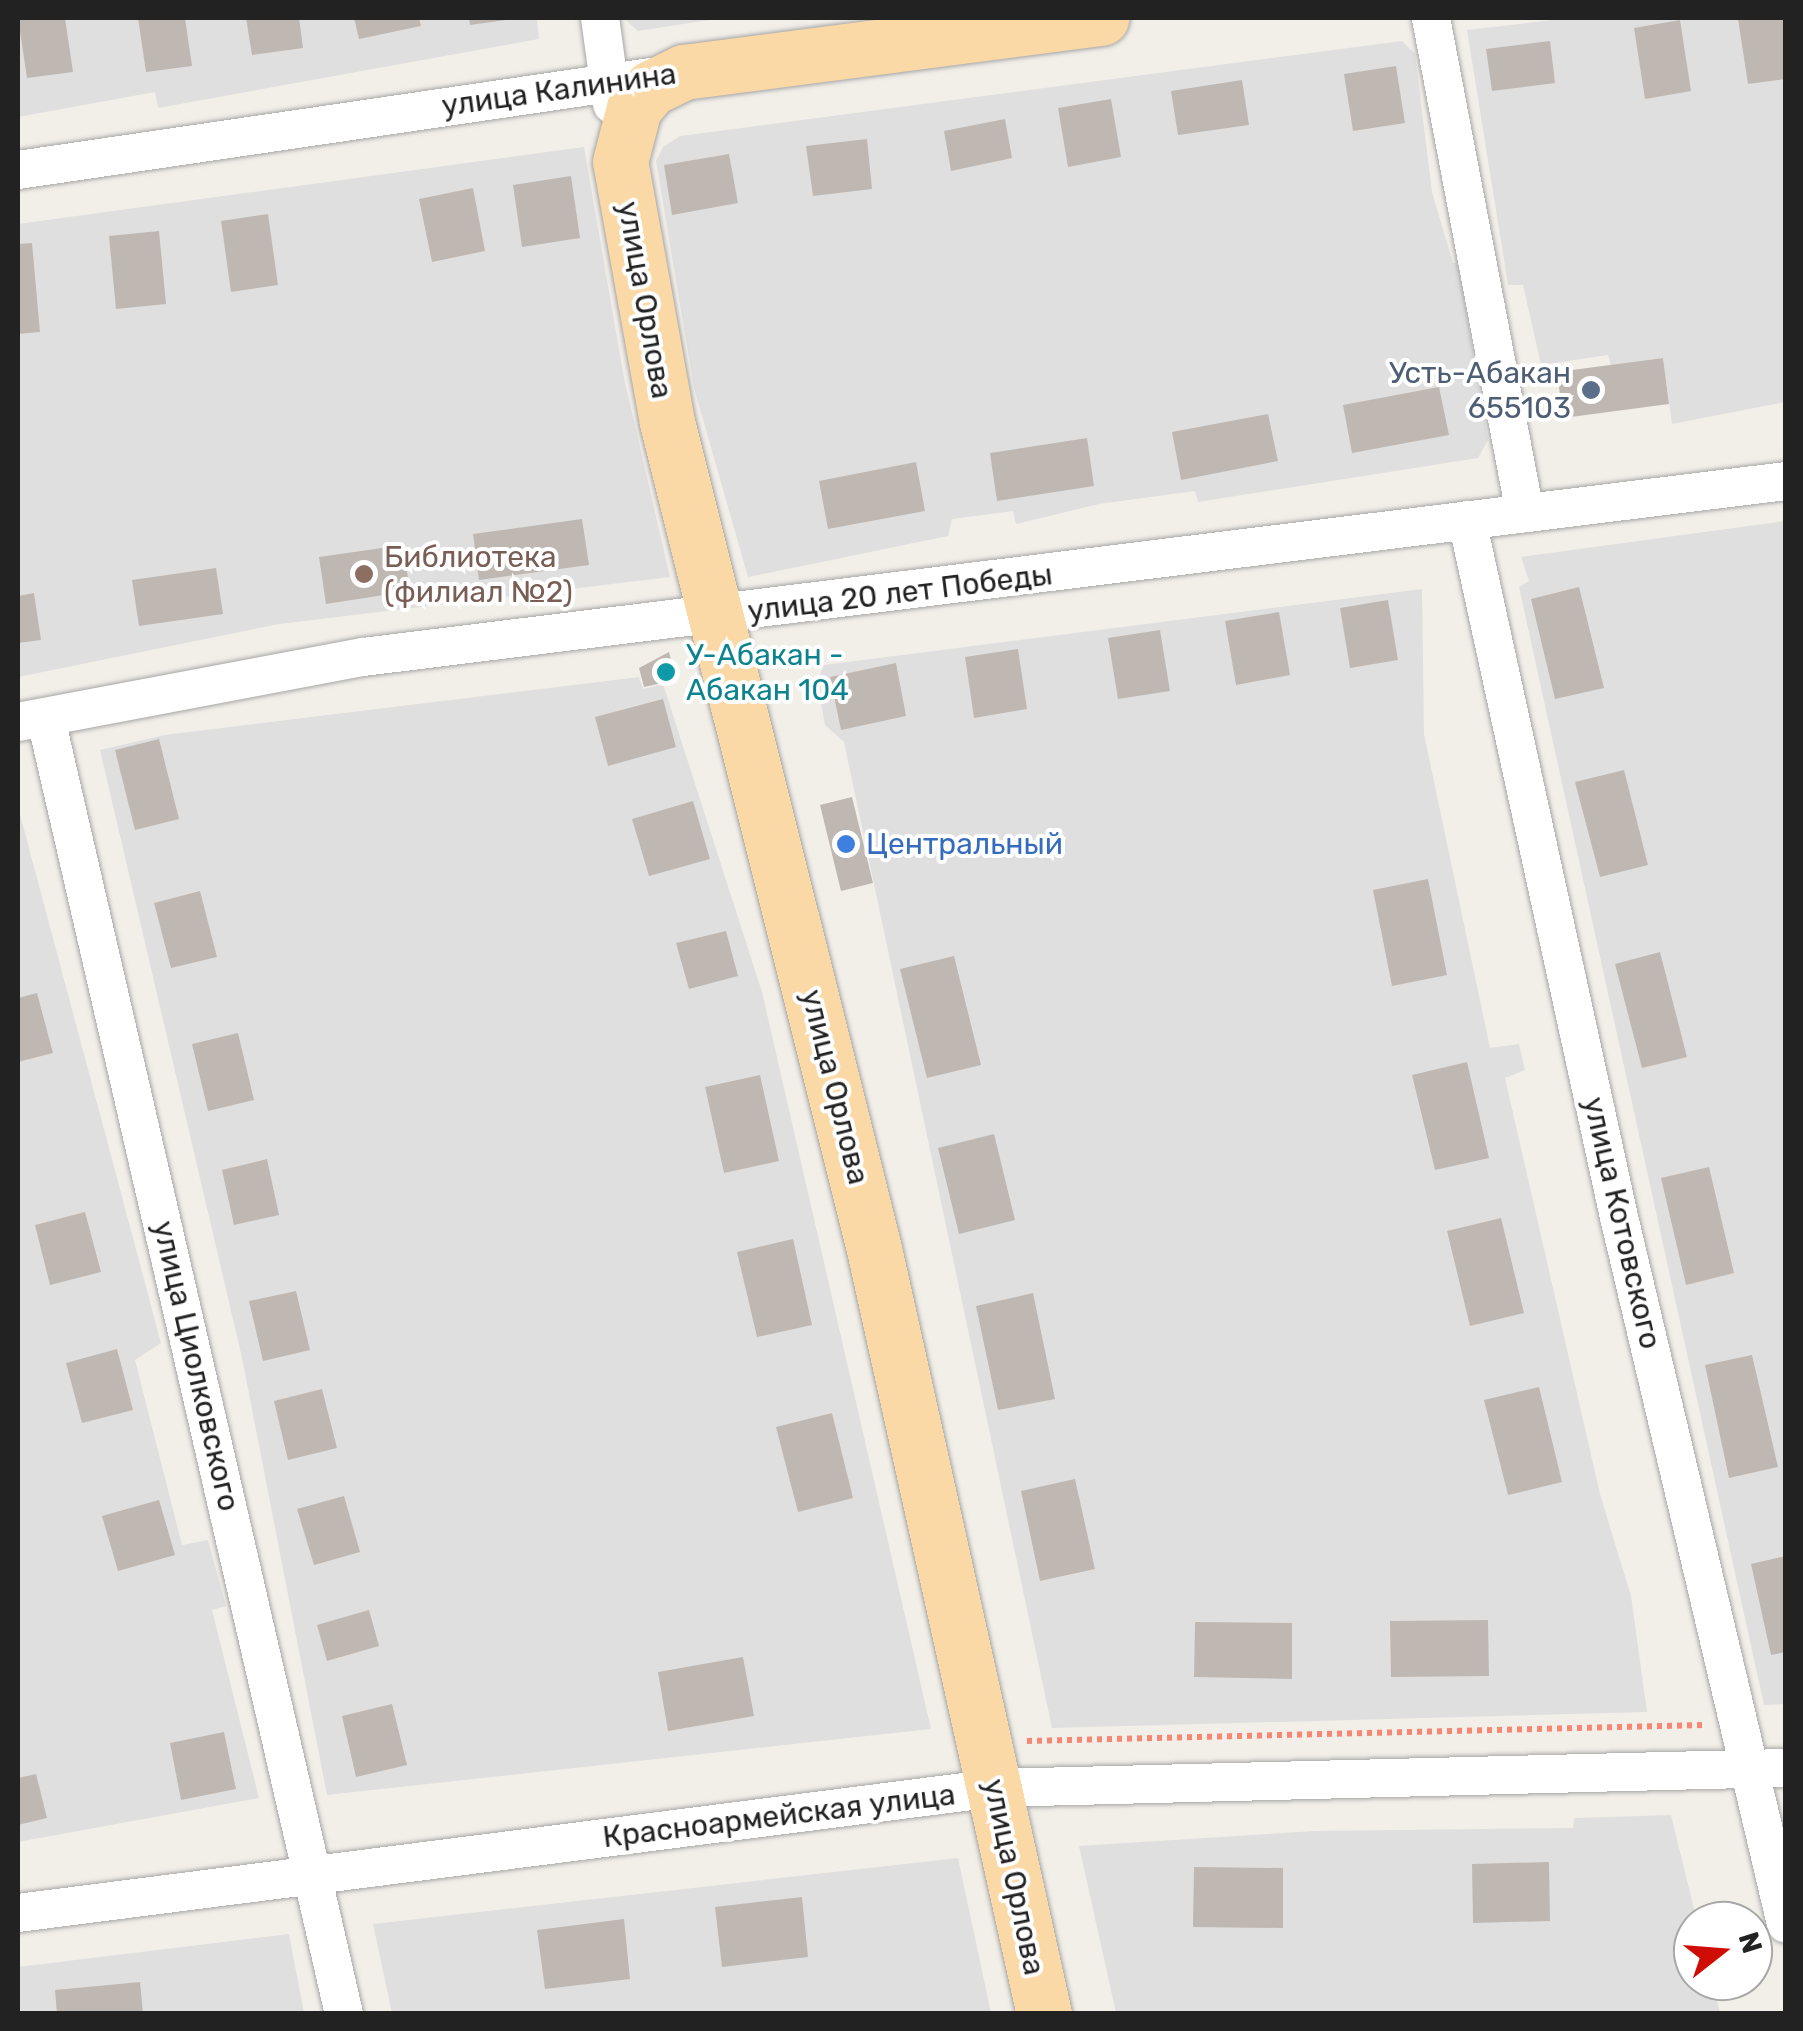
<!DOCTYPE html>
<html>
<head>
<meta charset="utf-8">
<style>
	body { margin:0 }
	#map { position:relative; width:1803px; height:2031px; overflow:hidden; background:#f2efe9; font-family:Rubik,sans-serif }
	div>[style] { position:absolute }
	.residential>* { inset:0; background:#e0dfdf }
	.building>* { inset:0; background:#bfb8b2 }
	.path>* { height:6px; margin-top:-3px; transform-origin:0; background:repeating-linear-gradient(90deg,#f78775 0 5px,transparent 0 10px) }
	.roads { filter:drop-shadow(0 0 2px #a6a6a6) drop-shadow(0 0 2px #a6a6a6) }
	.street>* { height:38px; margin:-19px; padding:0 19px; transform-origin:19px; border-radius:19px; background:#fff }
	.primary>* { height:55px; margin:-27.5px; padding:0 27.5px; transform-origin:27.5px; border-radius:27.5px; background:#fad9a6 }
	.dots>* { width:28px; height:28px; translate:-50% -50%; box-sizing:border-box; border:5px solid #fff; border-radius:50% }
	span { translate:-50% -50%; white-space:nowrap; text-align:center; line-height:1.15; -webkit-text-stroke:8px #fff; paint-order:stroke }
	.street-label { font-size:30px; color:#222 }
	.service-label { font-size:30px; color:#4e5e75 }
	.right { translate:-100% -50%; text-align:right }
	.education-label { font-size:30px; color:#785e54 }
	.left { translate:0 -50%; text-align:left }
	.culture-label { font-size:30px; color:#0d838f }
	.shop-label { font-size:30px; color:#366cbe }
	.frame { position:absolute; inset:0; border:20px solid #222; pointer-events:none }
	.north { position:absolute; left:1673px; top:1901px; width:100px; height:100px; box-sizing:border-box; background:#fff; border:2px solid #a7a7a7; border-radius:50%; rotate:73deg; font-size:28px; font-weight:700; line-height:40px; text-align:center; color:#222 }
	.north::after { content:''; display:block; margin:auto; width:35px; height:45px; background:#cf0d05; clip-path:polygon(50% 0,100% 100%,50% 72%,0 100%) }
</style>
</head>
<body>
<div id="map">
	<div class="residential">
		<div style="clip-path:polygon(18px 18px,550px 18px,537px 19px,539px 39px,158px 108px,155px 92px,18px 117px)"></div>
		<div style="clip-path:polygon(623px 18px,722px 18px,638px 31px)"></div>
		<div style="clip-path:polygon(1570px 18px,1785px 18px,1785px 402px,1672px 424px,1663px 358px,1611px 365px,1608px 355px,1541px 365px,1523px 285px,1508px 285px,1467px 30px)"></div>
		<div style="clip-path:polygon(1402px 41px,1415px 54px,1432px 192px,1453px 263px,1458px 263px,1488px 440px,1478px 458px,1198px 502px,1195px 491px,1099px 504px,1016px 524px,1013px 511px,952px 519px,948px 536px,748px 577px,694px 388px,656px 161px,663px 147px,680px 136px)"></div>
		<div style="clip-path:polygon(584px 147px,624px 378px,670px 577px,279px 624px,18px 677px,18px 224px)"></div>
		<div style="clip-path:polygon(1785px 521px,1785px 1704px,1764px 1705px,1519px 587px,1529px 581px,1521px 557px)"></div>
		<div style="clip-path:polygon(1422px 589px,1424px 734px,1490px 1048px,1519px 1044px,1525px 1070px,1505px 1078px,1600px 1494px,1631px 1596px,1647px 1712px,1052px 1728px,844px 742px,825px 725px,817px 682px,824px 665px)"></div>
		<div style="clip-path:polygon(639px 677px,643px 689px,663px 684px,762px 992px,931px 1729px,327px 1795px,242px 1358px,100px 750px,165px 735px)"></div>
		<div style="clip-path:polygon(18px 807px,161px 1343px,135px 1360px,182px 1545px,208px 1540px,226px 1606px,212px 1610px,259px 1798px,18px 1842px)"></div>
		<div style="clip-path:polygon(1671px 1815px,1697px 1921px,1693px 1981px,1712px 1981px,1720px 2013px,1116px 2013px,1079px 1846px,1315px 1831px,1573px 1828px,1574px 1818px)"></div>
		<div style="clip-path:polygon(958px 1858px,991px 2013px,392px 2013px,373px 1924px)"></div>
		<div style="clip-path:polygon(289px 1934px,304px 2013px,18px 2013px,18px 1967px)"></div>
	</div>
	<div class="building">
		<div style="clip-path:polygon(18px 18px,65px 18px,73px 72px,27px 78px)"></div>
		<div style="clip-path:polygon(138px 18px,185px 18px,192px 66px,146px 72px)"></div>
		<div style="clip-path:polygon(246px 18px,299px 18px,303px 48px,252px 55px)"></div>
		<div style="clip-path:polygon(354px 18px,419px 18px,421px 26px,359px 39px)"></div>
		<div style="clip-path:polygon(469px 18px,505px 18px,506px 20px,470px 25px)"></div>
		<div style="clip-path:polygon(1783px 18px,1786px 79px,1748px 84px,1738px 19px)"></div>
		<div style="clip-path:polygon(1680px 20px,1691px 91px,1645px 99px,1634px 28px)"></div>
		<div style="clip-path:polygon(1550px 41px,1555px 83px,1492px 91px,1486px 49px)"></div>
		<div style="clip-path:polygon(1396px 66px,1405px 123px,1353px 131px,1344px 74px)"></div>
		<div style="clip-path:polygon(1242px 80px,1249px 125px,1178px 135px,1171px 91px)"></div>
		<div style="clip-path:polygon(1111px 99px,1121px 157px,1068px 167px,1058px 108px)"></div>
		<div style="clip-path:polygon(1005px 119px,1012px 158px,951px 171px,944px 131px)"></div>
		<div style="clip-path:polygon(867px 139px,872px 189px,813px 196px,806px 146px)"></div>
		<div style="clip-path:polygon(729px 154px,738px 203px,672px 215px,664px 165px)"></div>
		<div style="clip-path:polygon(571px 176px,580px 238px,522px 247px,513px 185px)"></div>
		<div style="clip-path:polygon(473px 188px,485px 251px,432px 262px,419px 199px)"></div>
		<div style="clip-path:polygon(268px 214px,278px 285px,231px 292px,221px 221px)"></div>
		<div style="clip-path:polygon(159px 231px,166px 304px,116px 309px,109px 236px)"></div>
		<div style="clip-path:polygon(32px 243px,40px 332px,18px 334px,18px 244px)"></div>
		<div style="clip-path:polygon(1663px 358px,1669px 404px,1563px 418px,1557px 372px)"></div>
		<div style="clip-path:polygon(1439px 387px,1449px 435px,1352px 453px,1343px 405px)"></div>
		<div style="clip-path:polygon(1268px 414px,1278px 461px,1181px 480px,1172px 432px)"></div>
		<div style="clip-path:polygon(1087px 438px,1094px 486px,997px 501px,990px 453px)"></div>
		<div style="clip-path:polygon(916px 462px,925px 511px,828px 529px,819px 481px)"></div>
		<div style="clip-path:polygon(582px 519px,589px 565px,479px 580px,473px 534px)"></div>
		<div style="clip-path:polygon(403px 545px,410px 591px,326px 604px,319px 557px)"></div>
		<div style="clip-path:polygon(216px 568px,223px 614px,139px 626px,132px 580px)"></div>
		<div style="clip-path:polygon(1579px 587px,1604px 688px,1555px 699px,1531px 599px)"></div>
		<div style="clip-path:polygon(34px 593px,41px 640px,18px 643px,18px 596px)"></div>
		<div style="clip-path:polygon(1388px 600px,1398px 660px,1350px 668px,1340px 608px)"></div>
		<div style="clip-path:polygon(1279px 612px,1290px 675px,1236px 685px,1225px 621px)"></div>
		<div style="clip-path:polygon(1160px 630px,1170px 691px,1118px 699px,1108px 638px)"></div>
		<div style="clip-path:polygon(1018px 649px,1027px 709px,974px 718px,965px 657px)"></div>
		<div style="clip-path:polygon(669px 652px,676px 680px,644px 687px,639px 668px)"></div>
		<div style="clip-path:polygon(896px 663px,906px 716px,841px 730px,830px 677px)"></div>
		<div style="clip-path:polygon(663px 699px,676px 747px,608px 766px,595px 717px)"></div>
		<div style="clip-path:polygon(159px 739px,179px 819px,135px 830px,115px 750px)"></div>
		<div style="clip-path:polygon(1624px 770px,1648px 865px,1600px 877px,1575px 782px)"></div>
		<div style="clip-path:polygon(852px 797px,873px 883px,841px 891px,820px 805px)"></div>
		<div style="clip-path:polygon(693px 801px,710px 859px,649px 876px,632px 819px)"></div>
		<div style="clip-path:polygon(1428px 879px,1447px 975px,1392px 986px,1373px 890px)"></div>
		<div style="clip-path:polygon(200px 891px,217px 957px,171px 968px,154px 903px)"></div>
		<div style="clip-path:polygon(726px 931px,738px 976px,689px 989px,676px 943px)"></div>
		<div style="clip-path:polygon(1660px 952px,1687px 1057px,1642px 1068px,1615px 964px)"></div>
		<div style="clip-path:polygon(954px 956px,981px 1065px,927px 1078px,900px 969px)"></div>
		<div style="clip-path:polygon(37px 993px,53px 1053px,18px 1062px,18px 998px)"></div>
		<div style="clip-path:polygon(238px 1033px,254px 1100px,208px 1111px,192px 1044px)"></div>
		<div style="clip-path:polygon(1467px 1062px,1489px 1158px,1435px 1170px,1412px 1075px)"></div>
		<div style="clip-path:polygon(760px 1075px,779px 1161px,724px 1173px,705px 1087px)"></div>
		<div style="clip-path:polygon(994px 1134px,1015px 1220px,959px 1234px,938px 1148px)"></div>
		<div style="clip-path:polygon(267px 1159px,279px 1215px,234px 1225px,222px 1170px)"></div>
		<div style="clip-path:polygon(1709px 1167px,1734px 1273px,1686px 1285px,1661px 1178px)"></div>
		<div style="clip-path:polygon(85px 1212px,101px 1272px,50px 1285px,35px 1225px)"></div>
		<div style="clip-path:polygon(1501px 1218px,1524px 1313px,1470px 1326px,1447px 1231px)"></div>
		<div style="clip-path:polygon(793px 1239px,812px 1325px,757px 1337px,737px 1252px)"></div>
		<div style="clip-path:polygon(296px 1291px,310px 1350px,263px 1361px,249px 1301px)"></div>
		<div style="clip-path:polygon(1033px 1293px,1055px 1399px,998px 1410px,976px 1306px)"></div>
		<div style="clip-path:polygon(117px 1349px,133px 1410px,82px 1423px,66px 1363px)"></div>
		<div style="clip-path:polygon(1752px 1355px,1778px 1467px,1729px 1478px,1705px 1365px)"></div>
		<div style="clip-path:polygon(1539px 1387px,1562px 1482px,1508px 1495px,1484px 1400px)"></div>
		<div style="clip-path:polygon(322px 1389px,337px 1448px,288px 1460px,274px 1401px)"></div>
		<div style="clip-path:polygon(832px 1413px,853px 1498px,798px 1512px,776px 1427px)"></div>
		<div style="clip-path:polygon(1075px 1479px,1095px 1569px,1040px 1581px,1021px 1491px)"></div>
		<div style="clip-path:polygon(344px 1496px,360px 1552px,314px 1565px,297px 1509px)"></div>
		<div style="clip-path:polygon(159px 1500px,175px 1555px,118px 1571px,102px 1516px)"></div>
		<div style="clip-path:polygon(1786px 1556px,1786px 1652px,1771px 1655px,1751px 1564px)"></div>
		<div style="clip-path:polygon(369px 1610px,379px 1646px,327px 1661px,317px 1625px)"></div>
		<div style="clip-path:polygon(1488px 1620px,1489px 1676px,1391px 1677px,1390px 1621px)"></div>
		<div style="clip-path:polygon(1195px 1622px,1292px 1623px,1292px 1679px,1194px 1677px)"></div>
		<div style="clip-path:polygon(743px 1657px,754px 1716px,668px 1731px,658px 1672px)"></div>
		<div style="clip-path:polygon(392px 1704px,407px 1765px,356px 1777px,342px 1716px)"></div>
		<div style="clip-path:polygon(224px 1732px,236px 1789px,181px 1800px,170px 1743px)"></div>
		<div style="clip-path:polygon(36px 1774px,47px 1818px,18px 1825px,18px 1778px)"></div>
		<div style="clip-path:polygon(1549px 1862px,1550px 1921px,1473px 1923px,1472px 1864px)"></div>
		<div style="clip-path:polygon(1194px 1867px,1283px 1868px,1283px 1928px,1193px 1927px)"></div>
		<div style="clip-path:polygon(802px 1897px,808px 1957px,722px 1967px,715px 1907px)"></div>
		<div style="clip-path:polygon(624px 1919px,630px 1979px,545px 1989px,537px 1930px)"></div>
		<div style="clip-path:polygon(140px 1982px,143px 2014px,57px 2014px,55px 1990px)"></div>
	</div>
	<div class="path">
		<div style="left:1027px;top:1741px;width:677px;rotate:-1.35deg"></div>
	</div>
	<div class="roads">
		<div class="street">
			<div style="left:600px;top:18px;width:87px;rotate:82.1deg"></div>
			<div style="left:1431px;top:18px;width:504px;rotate:79.25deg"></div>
			<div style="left:18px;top:170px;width:660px;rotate:-8.36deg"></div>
			<div style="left:1467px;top:520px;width:713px;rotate:77.7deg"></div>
			<div style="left:1619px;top:1217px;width:726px;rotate:76.71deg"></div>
			<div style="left:46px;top:719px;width:1329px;rotate:77.04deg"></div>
			<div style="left:18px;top:722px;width:351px;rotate:-10.7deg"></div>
			<div style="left:363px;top:657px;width:1434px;rotate:-7.05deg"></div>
			<div style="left:18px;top:1913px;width:985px;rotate:-7.29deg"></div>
			<div style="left:995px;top:1788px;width:791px;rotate:-1.45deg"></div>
		</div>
		<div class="primary">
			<div style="left:1044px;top:2014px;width:784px;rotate:-102.53deg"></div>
			<div style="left:874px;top:1249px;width:853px;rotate:-104.05deg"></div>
			<div style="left:667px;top:422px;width:264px;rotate:-100.2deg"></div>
			<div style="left:620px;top:162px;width:56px;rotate:-75.5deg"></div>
			<div style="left:634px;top:108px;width:26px;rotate:-50deg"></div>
			<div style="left:651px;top:88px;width:37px;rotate:-26deg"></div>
			<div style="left:684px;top:72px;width:421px;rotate:-7.4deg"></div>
		</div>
	</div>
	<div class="dots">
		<div style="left:1591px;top:390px;background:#5c6f8a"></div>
		<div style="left:364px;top:574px;background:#8d6e63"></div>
		<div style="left:666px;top:672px;background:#0f9aa8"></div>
		<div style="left:846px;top:844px;background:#3f7fe0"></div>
	</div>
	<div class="street-label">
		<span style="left:559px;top:90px;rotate:-8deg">улица Калинина</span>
		<span style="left:645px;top:300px;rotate:80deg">улица Орлова</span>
		<span style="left:900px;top:593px;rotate:-7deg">улица 20 лет Победы</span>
		<span style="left:835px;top:1087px;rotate:76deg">улица Орлова</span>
		<span style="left:1622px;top:1223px;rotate:77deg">улица Котовского</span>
		<span style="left:196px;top:1366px;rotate:77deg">улица Циолковского</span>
		<span style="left:779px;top:1816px;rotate:-7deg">Красноармейская улица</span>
		<span style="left:1014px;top:1877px;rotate:78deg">улица Орлова</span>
	</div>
	<div class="service-label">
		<span class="right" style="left:1571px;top:390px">Усть-Абакан<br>655103</span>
	</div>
	<div class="education-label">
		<span class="left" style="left:384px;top:574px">Библиотека<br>(филиал №2)</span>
	</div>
	<div class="culture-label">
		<span class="left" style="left:686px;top:672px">У-Абакан -<br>Абакан 104</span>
	</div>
	<div class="shop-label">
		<span class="left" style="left:866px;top:844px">Центральный</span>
	</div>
	<div class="frame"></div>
	<div class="north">N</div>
</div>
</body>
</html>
